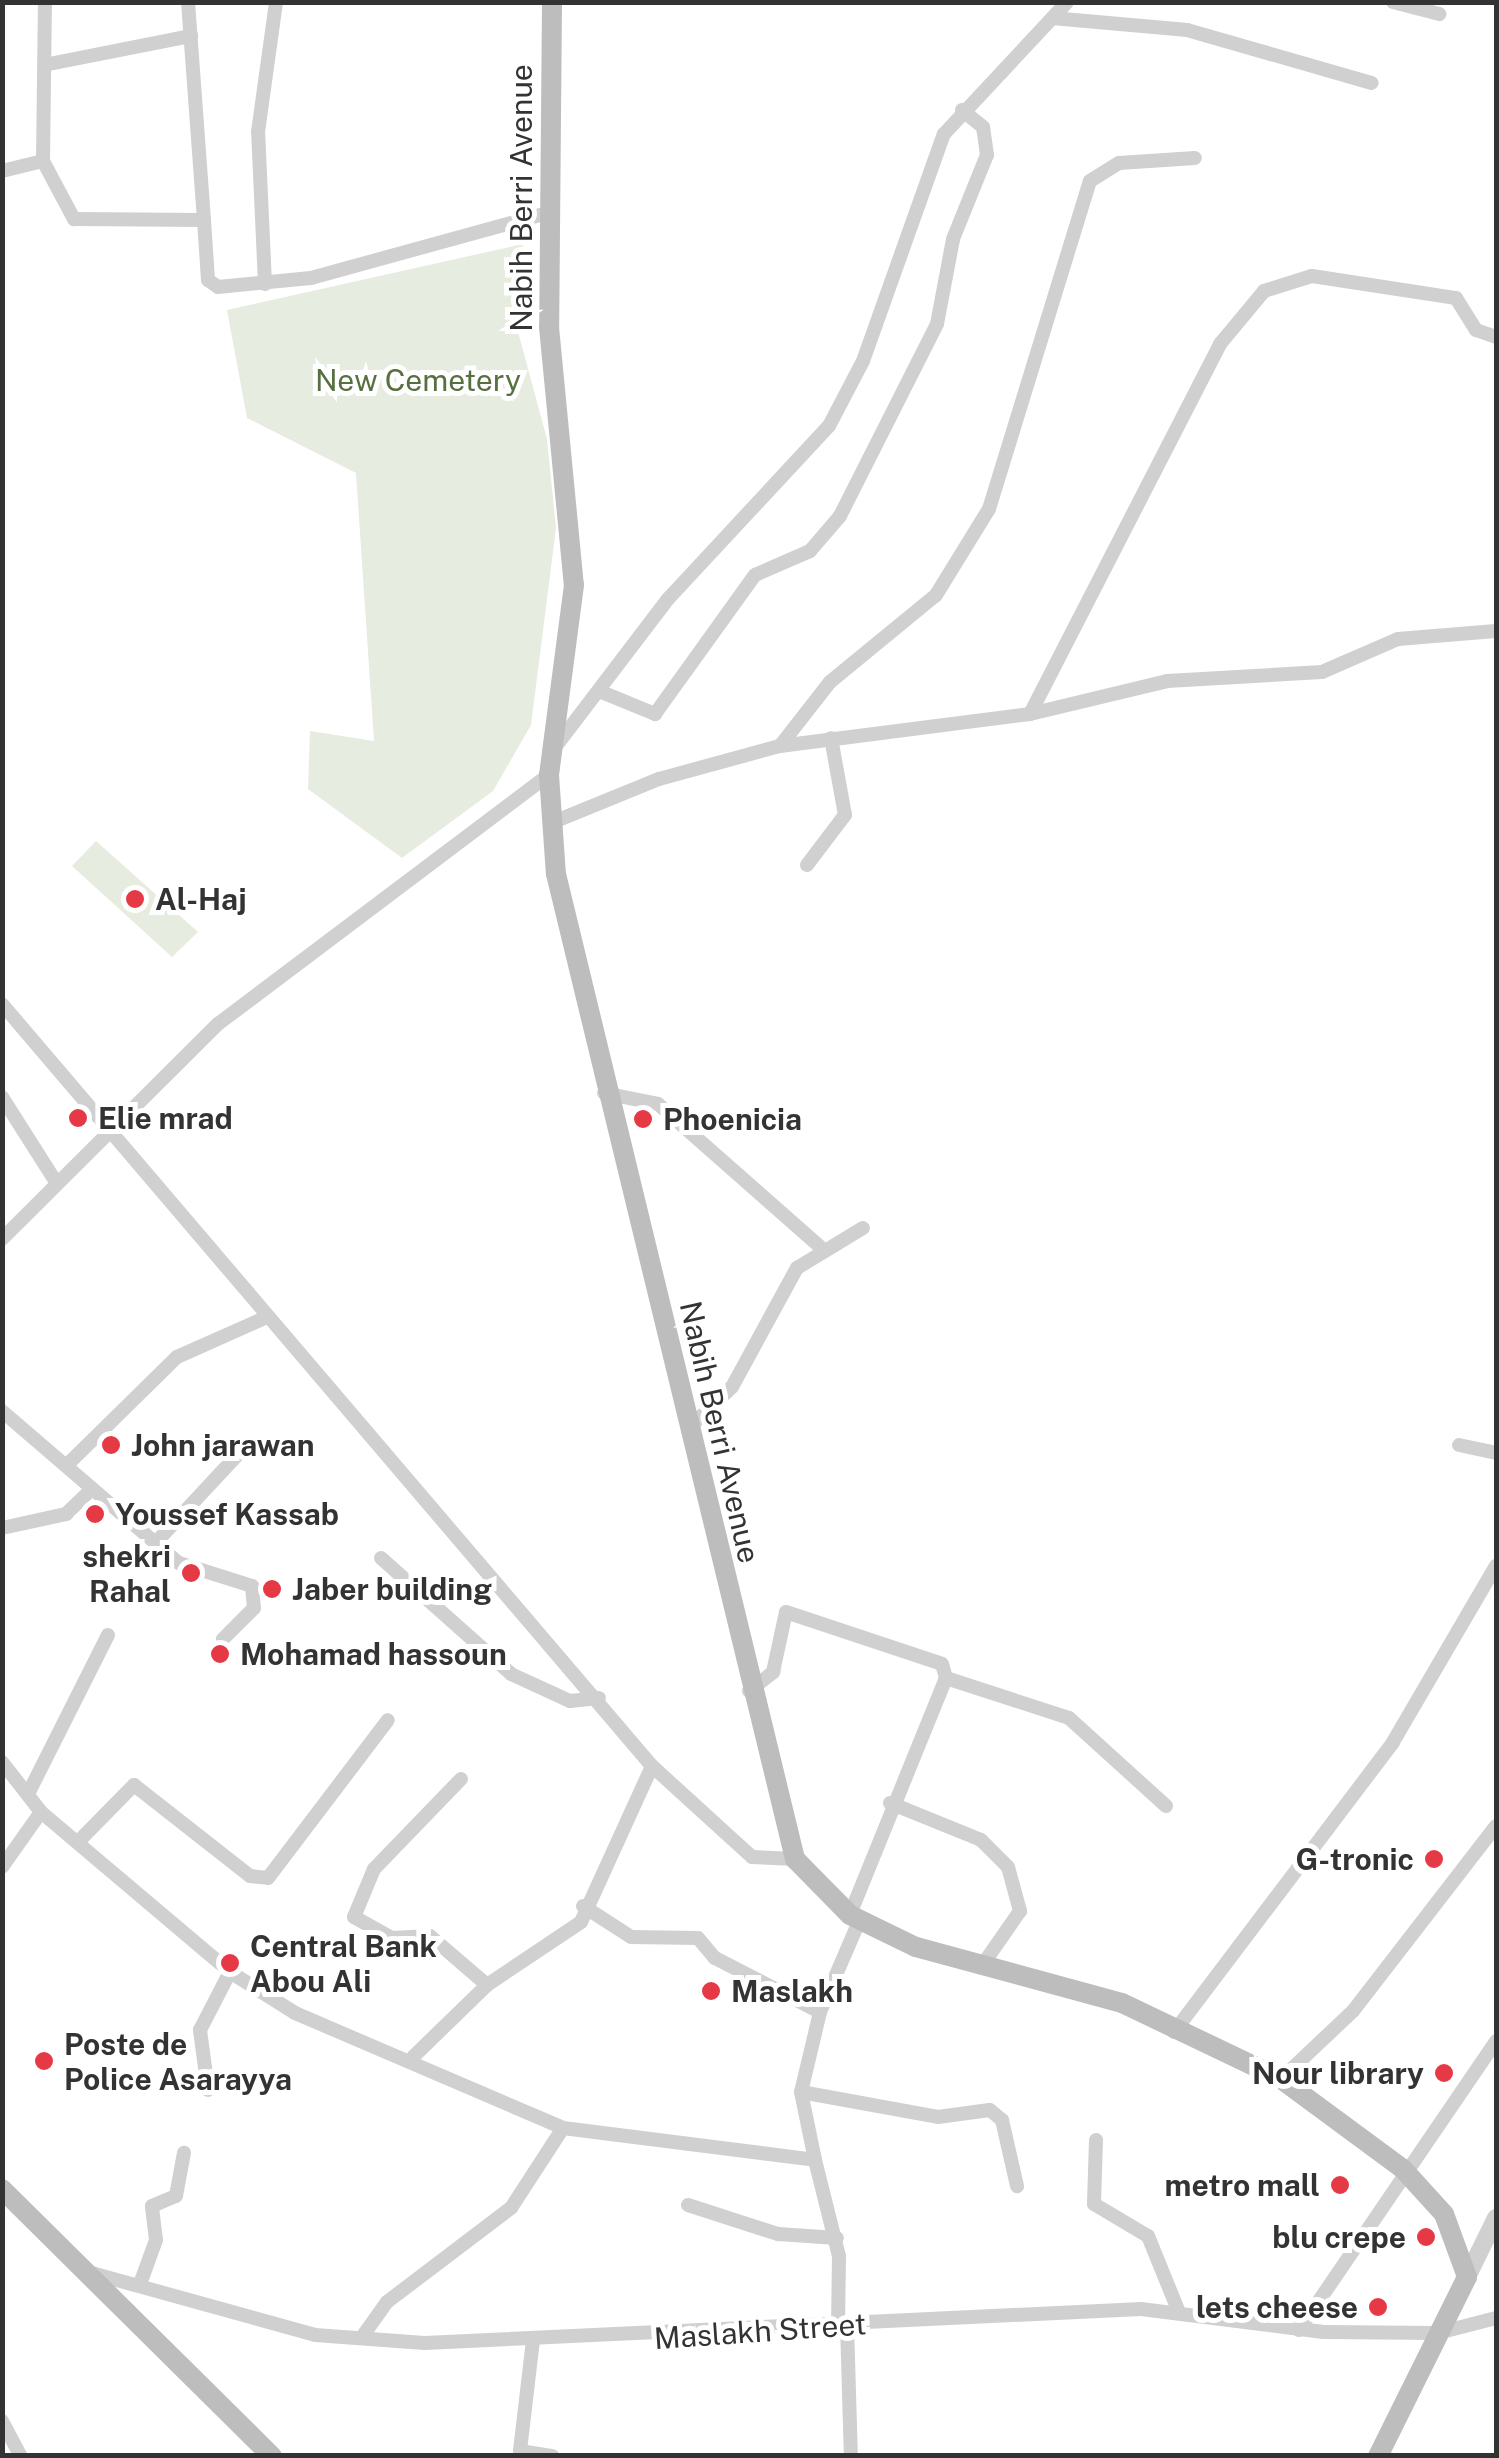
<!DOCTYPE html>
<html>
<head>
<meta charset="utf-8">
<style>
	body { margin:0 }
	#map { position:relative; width:1499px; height:2458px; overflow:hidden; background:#fff; font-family:"Public Sans",sans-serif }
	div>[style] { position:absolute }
	.green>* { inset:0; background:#e6ecdf }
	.minor>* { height:14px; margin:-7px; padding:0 7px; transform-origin:7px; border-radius:7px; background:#d0d0d0 }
	.tertiary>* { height:18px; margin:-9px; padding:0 9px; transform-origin:9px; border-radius:9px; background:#d0d0d0 }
	.secondary>* { height:20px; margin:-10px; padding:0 10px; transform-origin:10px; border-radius:10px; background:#bdbdbd }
	.dots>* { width:28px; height:28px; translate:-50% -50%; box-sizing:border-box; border:5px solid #fff; border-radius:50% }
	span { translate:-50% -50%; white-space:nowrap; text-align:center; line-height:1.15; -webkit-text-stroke:10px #fff; paint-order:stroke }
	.street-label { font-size:30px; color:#333 }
	.park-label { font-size:30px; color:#56703f }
	.poi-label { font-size:30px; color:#333; font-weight:700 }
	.left { translate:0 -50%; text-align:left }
	.right { translate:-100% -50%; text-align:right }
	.frame { position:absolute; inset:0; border:5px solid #333; pointer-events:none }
</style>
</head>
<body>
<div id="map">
	<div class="green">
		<div style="clip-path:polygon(523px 244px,517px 328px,547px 439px,556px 528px,531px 725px,493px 791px,402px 858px,308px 789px,310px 731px,374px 741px,356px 473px,247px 418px,227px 310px)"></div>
		<div style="clip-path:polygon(96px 841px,198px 932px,172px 957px,72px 866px)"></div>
	</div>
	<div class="minor">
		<div style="left:188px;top:2px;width:219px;rotate:85.8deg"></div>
		<div style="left:1393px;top:2px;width:48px;rotate:14.6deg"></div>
		<div style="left:1052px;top:18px;width:136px;rotate:5.1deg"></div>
		<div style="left:1187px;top:30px;width:192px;rotate:16deg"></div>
		<div style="left:49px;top:64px;width:145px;rotate:-11.2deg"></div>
		<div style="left:43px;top:161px;width:159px;rotate:-89.3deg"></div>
		<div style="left:2px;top:171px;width:42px;rotate:-13.7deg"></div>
		<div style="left:43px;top:161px;width:66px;rotate:61.9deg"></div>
		<div style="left:74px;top:219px;width:130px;rotate:0.4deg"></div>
		<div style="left:204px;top:220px;width:60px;rotate:86.2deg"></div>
		<div style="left:208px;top:280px;width:12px;rotate:35deg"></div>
		<div style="left:218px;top:287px;width:93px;rotate:-5.5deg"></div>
		<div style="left:311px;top:278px;width:249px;rotate:-15.4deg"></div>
		<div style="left:265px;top:284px;width:152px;rotate:-92.6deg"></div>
		<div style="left:258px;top:132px;width:131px;rotate:-82.1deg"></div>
		<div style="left:599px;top:691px;width:61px;rotate:22.3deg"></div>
		<div style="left:655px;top:714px;width:171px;rotate:-54.3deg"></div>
		<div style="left:755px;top:575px;width:60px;rotate:-23.6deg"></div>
		<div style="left:810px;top:551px;width:46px;rotate:-49.4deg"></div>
		<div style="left:840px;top:516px;width:215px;rotate:-63.2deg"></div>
		<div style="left:937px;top:324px;width:86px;rotate:-79.3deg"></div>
		<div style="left:953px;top:239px;width:91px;rotate:-68deg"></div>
		<div style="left:987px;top:155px;width:28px;rotate:-98deg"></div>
		<div style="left:983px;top:127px;width:27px;rotate:-141deg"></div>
		<div style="left:1030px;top:714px;width:141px;rotate:-13.5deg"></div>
		<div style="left:1167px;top:681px;width:155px;rotate:-3.3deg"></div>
		<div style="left:1322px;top:672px;width:83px;rotate:-23.5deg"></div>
		<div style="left:1398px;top:639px;width:98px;rotate:-4.7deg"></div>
		<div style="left:556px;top:746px;width:185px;rotate:-52.7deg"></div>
		<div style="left:668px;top:599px;width:236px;rotate:-47.1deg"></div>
		<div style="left:829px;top:426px;width:73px;rotate:-62.4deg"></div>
		<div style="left:863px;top:361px;width:241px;rotate:-70.4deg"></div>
		<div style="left:944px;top:134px;width:180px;rotate:-47deg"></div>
		<div style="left:780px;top:746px;width:81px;rotate:-52deg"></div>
		<div style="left:830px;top:682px;width:137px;rotate:-39.4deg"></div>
		<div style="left:936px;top:595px;width:101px;rotate:-58.4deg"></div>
		<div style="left:989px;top:509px;width:343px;rotate:-72.9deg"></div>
		<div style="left:1090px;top:181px;width:34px;rotate:-32deg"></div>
		<div style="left:1119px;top:163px;width:76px;rotate:-3.8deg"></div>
		<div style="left:551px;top:823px;width:117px;rotate:-22.2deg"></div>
		<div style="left:659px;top:779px;width:125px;rotate:-15.3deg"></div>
		<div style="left:780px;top:746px;width:252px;rotate:-7.3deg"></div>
		<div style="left:1030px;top:714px;width:416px;rotate:-62.8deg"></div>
		<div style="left:1220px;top:344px;width:69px;rotate:-50.3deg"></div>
		<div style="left:1264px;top:291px;width:50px;rotate:-17.4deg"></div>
		<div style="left:1312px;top:276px;width:146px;rotate:8.7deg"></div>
		<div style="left:1456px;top:298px;width:38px;rotate:58deg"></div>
		<div style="left:1476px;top:330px;width:21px;rotate:19deg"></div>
		<div style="left:807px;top:865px;width:63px;rotate:-52.8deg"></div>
		<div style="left:845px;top:815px;width:78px;rotate:-100.3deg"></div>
		<div style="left:2px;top:1004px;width:1002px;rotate:49.54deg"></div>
		<div style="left:652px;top:1766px;width:135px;rotate:42.3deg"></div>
		<div style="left:752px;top:1857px;width:43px;rotate:2.7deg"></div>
		<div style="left:604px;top:1093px;width:55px;rotate:11.5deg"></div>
		<div style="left:658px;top:1104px;width:216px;rotate:41.4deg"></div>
		<div style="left:2px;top:1097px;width:101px;rotate:57.6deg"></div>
		<div style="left:2px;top:1239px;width:305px;rotate:-44.9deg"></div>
		<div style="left:218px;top:1024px;width:414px;rotate:-37deg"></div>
		<div style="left:2px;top:1411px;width:233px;rotate:40.7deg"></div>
		<div style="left:179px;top:1563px;width:77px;rotate:17.5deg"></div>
		<div style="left:252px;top:1586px;width:22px;rotate:85deg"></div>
		<div style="left:254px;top:1608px;width:44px;rotate:135deg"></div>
		<div style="left:691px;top:1426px;width:57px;rotate:-43.6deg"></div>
		<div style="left:732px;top:1387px;width:136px;rotate:-61.4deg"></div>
		<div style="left:797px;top:1268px;width:77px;rotate:-31.2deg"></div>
		<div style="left:1459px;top:1445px;width:38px;rotate:12deg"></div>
		<div style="left:68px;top:1464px;width:153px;rotate:-44.5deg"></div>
		<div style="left:177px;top:1357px;width:98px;rotate:-24deg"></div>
		<div style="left:2px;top:1528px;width:66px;rotate:-12.3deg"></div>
		<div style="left:66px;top:1514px;width:36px;rotate:-44deg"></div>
		<div style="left:160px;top:1538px;width:125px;rotate:-47deg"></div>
		<div style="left:381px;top:1558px;width:174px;rotate:41.7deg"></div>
		<div style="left:511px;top:1674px;width:65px;rotate:24.6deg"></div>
		<div style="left:570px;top:1701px;width:29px;rotate:-6deg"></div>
		<div style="left:946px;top:1678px;width:129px;rotate:18deg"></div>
		<div style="left:1069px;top:1718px;width:131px;rotate:42.2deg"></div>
		<div style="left:749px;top:1691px;width:31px;rotate:-38deg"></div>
		<div style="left:773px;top:1672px;width:61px;rotate:-77.8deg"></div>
		<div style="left:786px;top:1612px;width:164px;rotate:18.4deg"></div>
		<div style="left:942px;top:1664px;width:15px;rotate:74deg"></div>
		<div style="left:946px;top:1678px;width:256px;rotate:112.1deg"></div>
		<div style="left:2px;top:1762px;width:63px;rotate:52deg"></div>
		<div style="left:41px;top:1812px;width:67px;rotate:125.3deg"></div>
		<div style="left:461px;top:1779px;width:125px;rotate:134deg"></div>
		<div style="left:374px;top:1869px;width:52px;rotate:112.6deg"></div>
		<div style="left:354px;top:1917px;width:43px;rotate:28.9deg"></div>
		<div style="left:392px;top:1938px;width:38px;rotate:-3deg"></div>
		<div style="left:430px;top:1936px;width:75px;rotate:40.7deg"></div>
		<div style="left:28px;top:1794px;width:178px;rotate:-63.3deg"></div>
		<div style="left:890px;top:1803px;width:98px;rotate:22.1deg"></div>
		<div style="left:981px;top:1840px;width:38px;rotate:45deg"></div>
		<div style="left:1008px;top:1867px;width:46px;rotate:74.7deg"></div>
		<div style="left:1020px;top:1911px;width:60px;rotate:124.8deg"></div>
		<div style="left:41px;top:1812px;width:248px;rotate:40.2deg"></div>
		<div style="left:230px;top:1972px;width:77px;rotate:32.2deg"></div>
		<div style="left:295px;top:2013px;width:292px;rotate:23.2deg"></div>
		<div style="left:563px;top:2128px;width:254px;rotate:7.2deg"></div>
		<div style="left:815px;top:2160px;width:99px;rotate:76deg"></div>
		<div style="left:839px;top:2256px;width:70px;rotate:90.8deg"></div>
		<div style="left:78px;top:1842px;width:80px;rotate:-45.5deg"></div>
		<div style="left:134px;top:1785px;width:147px;rotate:38.1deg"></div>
		<div style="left:250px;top:1876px;width:18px;rotate:6deg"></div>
		<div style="left:268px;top:1878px;width:198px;rotate:-52.8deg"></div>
		<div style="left:583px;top:1906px;width:57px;rotate:32.9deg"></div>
		<div style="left:631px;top:1937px;width:67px;rotate:0.9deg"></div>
		<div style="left:698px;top:1938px;width:26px;rotate:50deg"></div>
		<div style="left:715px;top:1958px;width:118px;rotate:27.2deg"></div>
		<div style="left:1174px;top:2032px;width:363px;rotate:-52.9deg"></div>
		<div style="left:1393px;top:1742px;width:204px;rotate:-59.7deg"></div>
		<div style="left:413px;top:2057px;width:103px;rotate:-44.2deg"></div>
		<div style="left:487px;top:1985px;width:113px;rotate:-33.8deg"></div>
		<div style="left:581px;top:1922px;width:171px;rotate:-65.5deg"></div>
		<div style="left:1281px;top:2079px;width:99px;rotate:-43.4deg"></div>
		<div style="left:1353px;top:2011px;width:234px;rotate:-52.3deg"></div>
		<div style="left:208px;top:2090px;width:61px;rotate:-97.6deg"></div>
		<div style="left:200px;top:2030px;width:65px;rotate:-62.7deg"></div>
		<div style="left:801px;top:2092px;width:139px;rotate:10.3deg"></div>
		<div style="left:938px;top:2117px;width:52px;rotate:-7.7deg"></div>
		<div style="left:990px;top:2110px;width:16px;rotate:40deg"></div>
		<div style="left:1002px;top:2120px;width:68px;rotate:77.2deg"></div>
		<div style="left:1096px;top:2140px;width:64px;rotate:91.8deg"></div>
		<div style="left:1094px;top:2204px;width:63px;rotate:30.7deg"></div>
		<div style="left:1148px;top:2236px;width:80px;rotate:67.9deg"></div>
		<div style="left:815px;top:2160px;width:69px;rotate:-101.6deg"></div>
		<div style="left:801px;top:2092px;width:82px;rotate:-76.6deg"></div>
		<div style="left:820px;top:2012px;width:101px;rotate:-66.7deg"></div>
		<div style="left:688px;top:2205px;width:95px;rotate:17.9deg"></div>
		<div style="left:778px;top:2234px;width:59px;rotate:3.9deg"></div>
		<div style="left:88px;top:2272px;width:236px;rotate:15.5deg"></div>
		<div style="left:315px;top:2335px;width:110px;rotate:4.2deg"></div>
		<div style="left:425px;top:2343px;width:717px;rotate:-2.72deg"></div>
		<div style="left:1141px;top:2309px;width:184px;rotate:7.2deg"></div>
		<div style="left:1324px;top:2332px;width:114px;rotate:0.5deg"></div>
		<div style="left:1438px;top:2333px;width:60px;rotate:-14.5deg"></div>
		<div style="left:140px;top:2284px;width:47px;rotate:-70deg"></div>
		<div style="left:156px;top:2240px;width:34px;rotate:-97deg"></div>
		<div style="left:152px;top:2206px;width:26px;rotate:-23deg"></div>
		<div style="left:176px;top:2196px;width:44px;rotate:-79.5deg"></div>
		<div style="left:847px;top:2325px;width:131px;rotate:88.3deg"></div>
		<div style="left:1299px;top:2330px;width:350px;rotate:-55.7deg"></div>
		<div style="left:362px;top:2337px;width:43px;rotate:-54.5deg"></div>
		<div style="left:387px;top:2302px;width:156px;rotate:-37.2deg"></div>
		<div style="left:511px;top:2208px;width:95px;rotate:-57deg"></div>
		<div style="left:533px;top:2340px;width:112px;rotate:96.7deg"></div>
		<div style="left:520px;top:2451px;width:33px;rotate:9deg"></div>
		<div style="left:2px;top:2421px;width:40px;rotate:62deg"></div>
	</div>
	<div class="tertiary">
		<div style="left:1467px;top:2277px;width:66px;rotate:-63.8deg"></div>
	</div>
	<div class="secondary">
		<div style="left:552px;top:2px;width:325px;rotate:90.5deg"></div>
		<div style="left:549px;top:327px;width:259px;rotate:84.5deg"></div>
		<div style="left:574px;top:585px;width:192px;rotate:97.5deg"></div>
		<div style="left:549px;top:775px;width:99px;rotate:86deg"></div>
		<div style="left:556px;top:874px;width:1014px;rotate:76.36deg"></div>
		<div style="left:795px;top:1859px;width:78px;rotate:45.5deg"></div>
		<div style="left:850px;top:1915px;width:73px;rotate:25.9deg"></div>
		<div style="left:916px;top:1947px;width:213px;rotate:15.2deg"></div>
		<div style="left:1122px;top:2003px;width:176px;rotate:25.5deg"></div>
		<div style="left:1281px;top:2079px;width:152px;rotate:36.4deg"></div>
		<div style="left:1403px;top:2169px;width:61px;rotate:47.7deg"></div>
		<div style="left:1444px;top:2214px;width:67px;rotate:69.9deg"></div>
		<div style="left:1467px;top:2277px;width:200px;rotate:116.4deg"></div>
		<div style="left:2px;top:2189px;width:380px;rotate:44.7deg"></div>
	</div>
	<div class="dots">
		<div style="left:135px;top:899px;background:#e63946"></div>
		<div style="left:78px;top:1118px;background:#e63946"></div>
		<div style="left:643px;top:1119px;background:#e63946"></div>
		<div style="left:111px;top:1445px;background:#e63946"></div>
		<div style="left:95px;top:1514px;background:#e63946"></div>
		<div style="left:191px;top:1573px;background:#e63946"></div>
		<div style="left:272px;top:1589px;background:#e63946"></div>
		<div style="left:220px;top:1654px;background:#e63946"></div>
		<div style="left:1434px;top:1859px;background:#e63946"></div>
		<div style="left:230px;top:1963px;background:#e63946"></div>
		<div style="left:711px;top:1991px;background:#e63946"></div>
		<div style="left:44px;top:2061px;background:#e63946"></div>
		<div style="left:1444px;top:2073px;background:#e63946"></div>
		<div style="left:1340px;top:2185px;background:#e63946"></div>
		<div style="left:1426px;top:2237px;background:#e63946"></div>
		<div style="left:1378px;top:2307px;background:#e63946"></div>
	</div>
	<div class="street-label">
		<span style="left:521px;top:198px;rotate:-90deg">Nabih Berri Avenue</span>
		<span style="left:720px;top:1432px;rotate:77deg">Nabih Berri Avenue</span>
		<span style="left:760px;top:2331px;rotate:-4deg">Maslakh Street</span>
	</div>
	<div class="park-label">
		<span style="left:418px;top:380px">New Cemetery</span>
	</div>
	<div class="poi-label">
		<span class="left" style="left:155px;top:899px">Al-Haj</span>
		<span class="left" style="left:98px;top:1118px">Elie mrad</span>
		<span class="left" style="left:663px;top:1119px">Phoenicia</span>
		<span class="left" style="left:131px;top:1445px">John jarawan</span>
		<span class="left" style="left:115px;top:1514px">Youssef Kassab</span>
		<span class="right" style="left:171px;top:1573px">shekri<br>Rahal</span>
		<span class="left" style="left:292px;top:1589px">Jaber building</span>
		<span class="left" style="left:240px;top:1654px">Mohamad hassoun</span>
		<span class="right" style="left:1414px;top:1859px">G-tronic</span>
		<span class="left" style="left:250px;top:1963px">Central Bank<br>Abou Ali</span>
		<span class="left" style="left:731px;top:1991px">Maslakh</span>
		<span class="left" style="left:64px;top:2061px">Poste de<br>Police Asarayya</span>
		<span class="right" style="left:1424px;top:2073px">Nour library</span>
		<span class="right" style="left:1320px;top:2185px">metro mall</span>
		<span class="right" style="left:1406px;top:2237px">blu crepe</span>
		<span class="right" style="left:1358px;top:2307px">lets cheese</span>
	</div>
	<div class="frame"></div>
</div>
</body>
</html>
